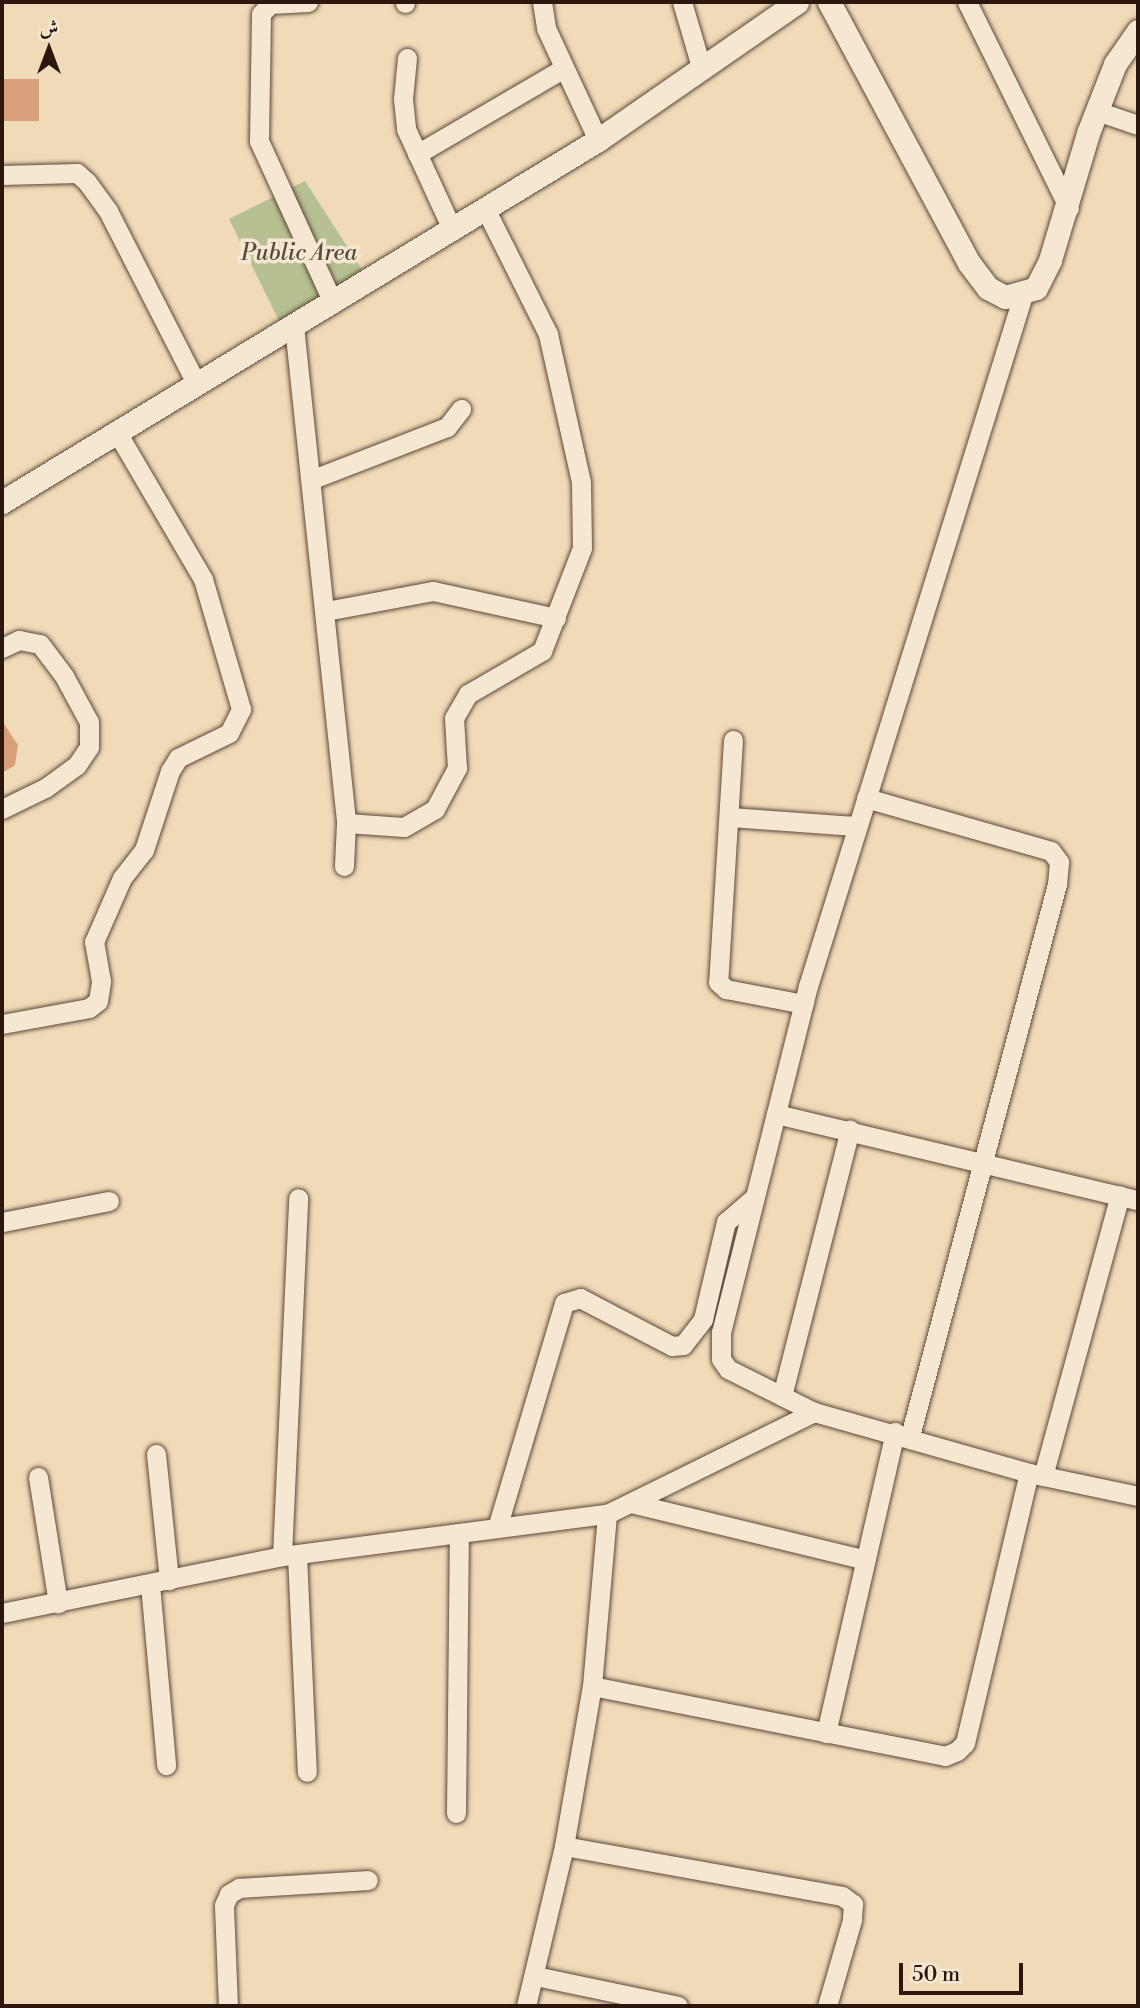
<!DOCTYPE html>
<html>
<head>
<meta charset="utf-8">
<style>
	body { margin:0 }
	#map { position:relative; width:1140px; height:2008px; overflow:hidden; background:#f0dab8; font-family:"Libre Bodoni",Amiri,serif }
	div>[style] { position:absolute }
	.green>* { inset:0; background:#b6c091 }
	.building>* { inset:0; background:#d89f7a }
	.roads { filter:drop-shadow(0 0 2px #5c4838) drop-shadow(0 0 2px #5c4838) }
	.minor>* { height:19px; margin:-9.5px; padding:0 9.5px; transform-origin:9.5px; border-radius:9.5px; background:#f5e7d1 }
	.tertiary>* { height:23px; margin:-11.5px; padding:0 11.5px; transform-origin:11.5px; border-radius:11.5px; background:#f5e7d1 }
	span { translate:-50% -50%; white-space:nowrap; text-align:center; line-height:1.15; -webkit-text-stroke:7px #f5e7d1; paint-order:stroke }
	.park-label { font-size:23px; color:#554a35; font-style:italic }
	.frame { position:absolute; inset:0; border:4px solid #2b170d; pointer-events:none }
	.north { position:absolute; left:14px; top:14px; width:70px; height:70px; -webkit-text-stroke:5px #f5e7d1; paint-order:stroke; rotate:0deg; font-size:19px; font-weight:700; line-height:28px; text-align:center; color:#2b170d }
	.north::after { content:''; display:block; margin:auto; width:24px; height:32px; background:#2b170d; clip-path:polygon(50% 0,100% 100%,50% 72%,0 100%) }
	.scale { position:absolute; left:899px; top:1963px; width:124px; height:32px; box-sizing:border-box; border:4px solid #2b170d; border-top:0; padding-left:9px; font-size:21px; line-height:24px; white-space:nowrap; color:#2b170d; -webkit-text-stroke:5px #f5e7d1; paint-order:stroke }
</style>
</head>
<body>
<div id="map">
	<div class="green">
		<div style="clip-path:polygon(305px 181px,368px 279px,281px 325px,229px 219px)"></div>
	</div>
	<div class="building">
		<div style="clip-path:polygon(2px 79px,39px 79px,39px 121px,2px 121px)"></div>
		<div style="clip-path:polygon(2px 721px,18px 745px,15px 765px,2px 773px)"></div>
	</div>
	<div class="roads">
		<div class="minor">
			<div style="left:308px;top:2px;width:38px;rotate:177deg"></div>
			<div style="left:270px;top:4px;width:13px;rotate:132deg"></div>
			<div style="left:261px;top:14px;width:127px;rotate:90.9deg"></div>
			<div style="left:259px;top:141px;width:178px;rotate:65.4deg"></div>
			<div style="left:405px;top:2px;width:1px;rotate:90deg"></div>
			<div style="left:542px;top:2px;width:26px;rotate:81deg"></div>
			<div style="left:546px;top:28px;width:123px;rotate:65.1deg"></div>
			<div style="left:682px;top:2px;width:71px;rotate:73.6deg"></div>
			<div style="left:967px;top:2px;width:230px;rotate:63.7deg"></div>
			<div style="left:407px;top:58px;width:41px;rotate:95.6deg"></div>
			<div style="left:403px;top:99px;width:30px;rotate:84deg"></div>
			<div style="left:406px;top:129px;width:112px;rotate:65.3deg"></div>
			<div style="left:1097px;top:111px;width:43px;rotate:18.9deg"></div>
			<div style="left:417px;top:154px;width:170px;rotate:-30.3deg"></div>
			<div style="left:2px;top:175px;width:75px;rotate:-1.5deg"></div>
			<div style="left:77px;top:173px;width:13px;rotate:42deg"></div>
			<div style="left:87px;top:182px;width:36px;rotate:54deg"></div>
			<div style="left:108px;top:211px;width:195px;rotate:62.9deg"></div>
			<div style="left:1023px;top:295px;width:724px;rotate:107.28deg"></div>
			<div style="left:808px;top:986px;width:357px;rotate:104.1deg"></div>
			<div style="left:721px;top:1332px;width:27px;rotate:90deg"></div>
			<div style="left:721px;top:1359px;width:12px;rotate:55deg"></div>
			<div style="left:728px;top:1369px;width:96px;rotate:26.6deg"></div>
			<div style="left:814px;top:1412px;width:223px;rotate:15.8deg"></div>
			<div style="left:1029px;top:1473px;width:111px;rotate:11.9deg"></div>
			<div style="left:294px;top:326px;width:500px;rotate:84deg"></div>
			<div style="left:346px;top:823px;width:43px;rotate:92.7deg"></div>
			<div style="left:313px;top:479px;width:144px;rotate:-21.2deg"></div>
			<div style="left:447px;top:427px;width:23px;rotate:-52deg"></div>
			<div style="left:326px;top:611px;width:109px;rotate:-10.6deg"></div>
			<div style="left:433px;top:591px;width:126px;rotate:12.4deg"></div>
			<div style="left:2px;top:648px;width:19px;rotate:-25deg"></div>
			<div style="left:19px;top:640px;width:21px;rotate:11deg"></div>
			<div style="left:40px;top:644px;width:40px;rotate:53deg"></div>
			<div style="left:64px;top:676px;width:52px;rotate:61.5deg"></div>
			<div style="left:89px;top:722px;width:25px;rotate:90deg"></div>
			<div style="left:89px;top:747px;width:22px;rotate:124deg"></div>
			<div style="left:77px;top:765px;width:39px;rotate:144deg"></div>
			<div style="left:45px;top:788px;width:48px;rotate:154deg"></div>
			<div style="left:733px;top:740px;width:242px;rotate:93.5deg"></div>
			<div style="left:718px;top:982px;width:11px;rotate:41deg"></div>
			<div style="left:726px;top:989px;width:79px;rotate:10.9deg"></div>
			<div style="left:866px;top:798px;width:192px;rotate:16deg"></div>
			<div style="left:1051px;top:851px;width:14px;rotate:54deg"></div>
			<div style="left:1059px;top:862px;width:22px;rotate:95deg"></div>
			<div style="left:1057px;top:884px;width:571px;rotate:104.91deg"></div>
			<div style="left:730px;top:817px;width:127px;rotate:4.1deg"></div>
			<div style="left:346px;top:823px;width:58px;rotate:3.9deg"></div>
			<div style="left:404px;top:827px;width:36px;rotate:-30deg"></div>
			<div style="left:435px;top:809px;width:47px;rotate:-61.8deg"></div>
			<div style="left:457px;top:768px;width:50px;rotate:-93.4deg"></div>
			<div style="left:454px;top:718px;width:28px;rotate:-60deg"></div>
			<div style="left:468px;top:694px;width:86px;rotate:-30.2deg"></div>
			<div style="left:542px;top:651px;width:110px;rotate:-68.8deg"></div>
			<div style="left:582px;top:548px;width:66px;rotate:-90.9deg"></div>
			<div style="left:581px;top:482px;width:152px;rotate:-102.6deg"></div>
			<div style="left:548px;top:334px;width:139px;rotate:-116.6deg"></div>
			<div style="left:2px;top:1024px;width:88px;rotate:-10.4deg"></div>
			<div style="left:89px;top:1008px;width:11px;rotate:-38deg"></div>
			<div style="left:98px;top:1001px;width:20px;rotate:-81deg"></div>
			<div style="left:101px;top:981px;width:40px;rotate:-100deg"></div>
			<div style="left:94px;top:942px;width:70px;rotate:-66.4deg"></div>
			<div style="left:122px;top:878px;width:36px;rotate:-52deg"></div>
			<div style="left:144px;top:850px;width:83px;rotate:-71.8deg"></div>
			<div style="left:170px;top:771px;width:15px;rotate:-58deg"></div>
			<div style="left:178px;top:758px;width:57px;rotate:-26.1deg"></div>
			<div style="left:229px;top:733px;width:27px;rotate:-63deg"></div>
			<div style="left:241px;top:709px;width:135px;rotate:-106.3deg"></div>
			<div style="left:203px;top:579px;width:168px;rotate:-120.4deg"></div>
			<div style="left:776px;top:1114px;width:372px;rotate:13.4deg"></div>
			<div style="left:2px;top:1222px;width:109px;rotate:-11.1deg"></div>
			<div style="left:782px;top:1396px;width:275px;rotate:-75.7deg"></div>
			<div style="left:156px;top:1454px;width:127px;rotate:84.1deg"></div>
			<div style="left:1043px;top:1476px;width:291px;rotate:-74.7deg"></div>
			<div style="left:38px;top:1477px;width:128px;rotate:81deg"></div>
			<div style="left:631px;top:1503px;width:239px;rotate:13.6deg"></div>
			<div style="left:497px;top:1528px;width:235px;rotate:-73.4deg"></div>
			<div style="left:564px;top:1303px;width:17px;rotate:-17deg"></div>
			<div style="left:580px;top:1298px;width:104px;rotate:27.6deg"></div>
			<div style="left:672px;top:1346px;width:11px;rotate:-5deg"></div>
			<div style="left:683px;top:1345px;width:33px;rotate:-52deg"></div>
			<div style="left:703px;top:1319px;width:100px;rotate:-76.7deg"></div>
			<div style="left:726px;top:1222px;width:37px;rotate:-41deg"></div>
			<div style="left:297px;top:1555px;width:217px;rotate:87.4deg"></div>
			<div style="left:282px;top:1556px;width:358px;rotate:-87.4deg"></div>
			<div style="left:150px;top:1584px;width:182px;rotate:84.9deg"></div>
			<div style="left:2px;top:1613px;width:286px;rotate:-11.5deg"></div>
			<div style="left:282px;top:1556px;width:328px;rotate:-7.4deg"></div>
			<div style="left:607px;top:1514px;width:231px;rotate:-26.2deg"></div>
			<div style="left:592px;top:1686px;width:360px;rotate:11.2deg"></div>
			<div style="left:945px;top:1756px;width:13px;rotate:-23deg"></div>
			<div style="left:957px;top:1751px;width:11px;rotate:-45deg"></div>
			<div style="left:965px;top:1743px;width:277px;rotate:-76.7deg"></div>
			<div style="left:826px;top:1733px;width:309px;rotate:-77.1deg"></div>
			<div style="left:456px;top:1813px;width:280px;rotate:-89.4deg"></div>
			<div style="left:564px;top:1846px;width:282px;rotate:10.2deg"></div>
			<div style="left:842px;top:1896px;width:14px;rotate:36deg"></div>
			<div style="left:853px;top:1904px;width:16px;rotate:94deg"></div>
			<div style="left:852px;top:1920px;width:90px;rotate:106.2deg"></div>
			<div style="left:535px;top:1976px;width:146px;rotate:11.8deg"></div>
			<div style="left:228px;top:2006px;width:101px;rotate:-92.3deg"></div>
			<div style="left:224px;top:1905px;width:12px;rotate:-66deg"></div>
			<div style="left:229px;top:1894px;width:12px;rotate:-31deg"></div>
			<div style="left:239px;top:1888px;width:129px;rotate:-3.5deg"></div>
			<div style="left:526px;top:2006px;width:164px;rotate:-76.6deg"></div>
			<div style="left:564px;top:1846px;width:162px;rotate:-80.1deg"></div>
			<div style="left:592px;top:1686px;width:173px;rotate:-85deg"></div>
		</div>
		<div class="tertiary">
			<div style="left:829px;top:2px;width:296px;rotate:61.8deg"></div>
			<div style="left:969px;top:263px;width:31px;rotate:53deg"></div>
			<div style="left:988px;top:288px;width:19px;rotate:28deg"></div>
			<div style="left:1005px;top:297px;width:32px;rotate:-16deg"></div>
			<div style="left:1036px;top:288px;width:31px;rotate:-63deg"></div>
			<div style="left:1050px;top:260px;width:133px;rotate:-73.3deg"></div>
			<div style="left:1088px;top:133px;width:74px;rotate:-68.6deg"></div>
			<div style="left:1115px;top:64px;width:40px;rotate:-55.1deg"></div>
			<div style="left:2px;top:502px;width:697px;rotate:-31.27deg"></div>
			<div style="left:598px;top:140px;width:242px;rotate:-34.7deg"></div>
		</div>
	</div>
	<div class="park-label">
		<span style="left:299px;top:253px">Public Area</span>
	</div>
	<div class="frame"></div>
	<div class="north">ش</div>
	<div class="scale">50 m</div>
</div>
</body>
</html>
